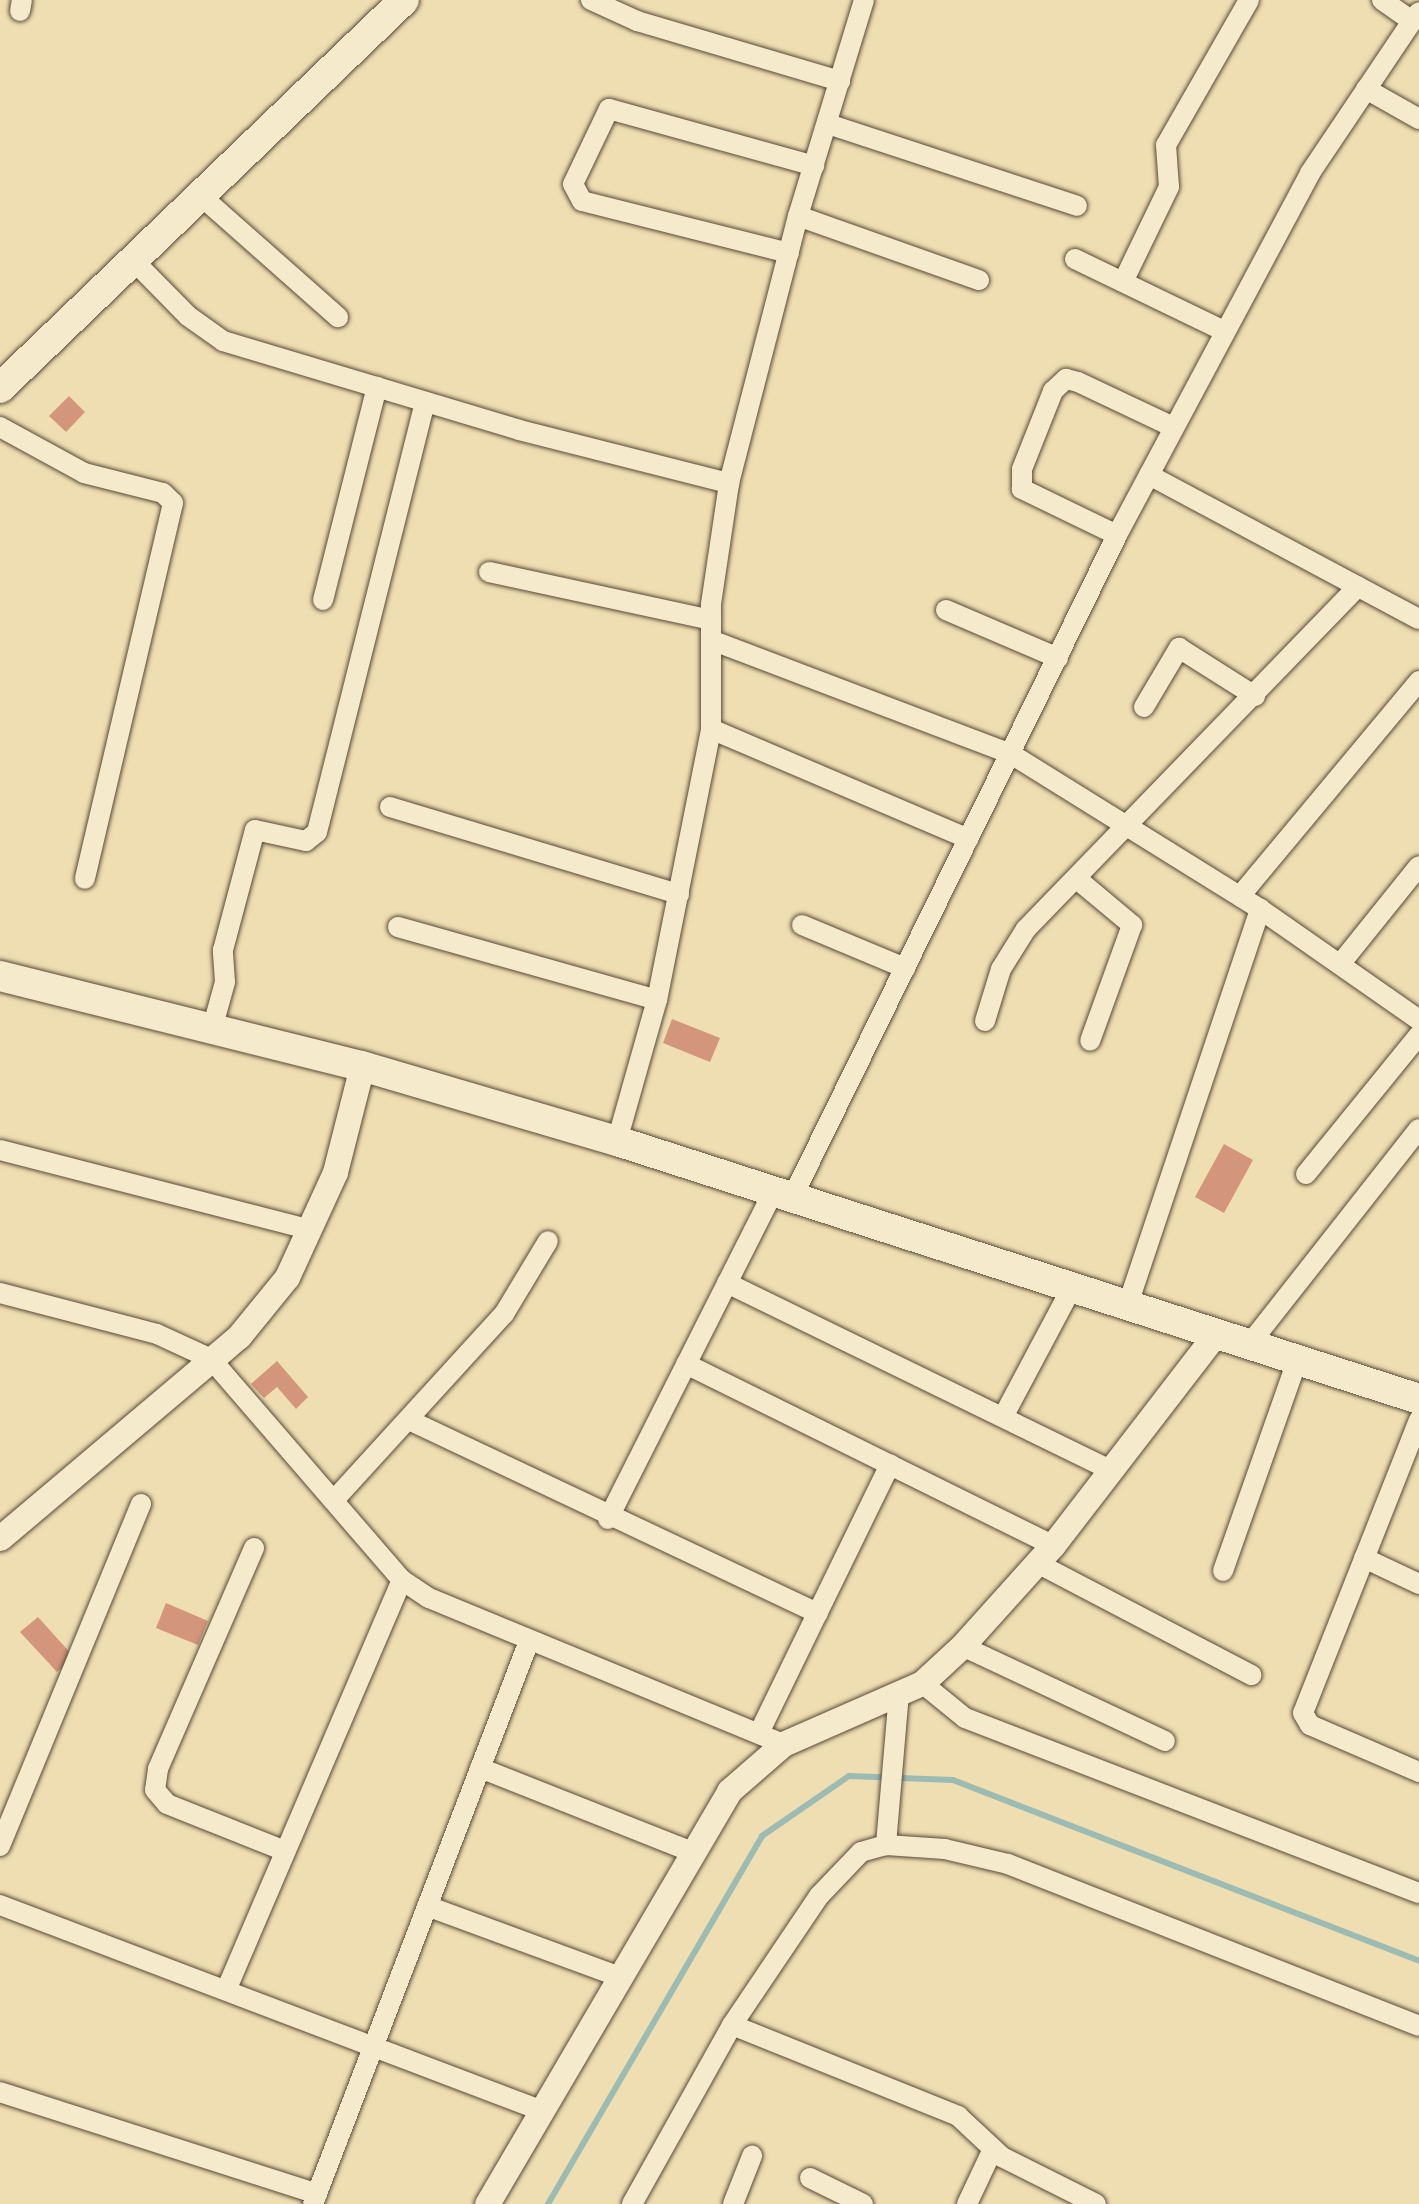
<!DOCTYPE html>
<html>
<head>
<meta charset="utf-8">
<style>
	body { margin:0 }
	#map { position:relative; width:1419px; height:2204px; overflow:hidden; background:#efdeb1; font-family:"Old Standard TT",serif }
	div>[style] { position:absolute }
	.stream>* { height:6px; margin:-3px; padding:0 3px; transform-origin:3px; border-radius:3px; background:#9bbbb3 }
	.building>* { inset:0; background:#d3957c }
	.roads { filter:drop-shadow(0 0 2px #574a38) drop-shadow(0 0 2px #574a38) }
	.minor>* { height:20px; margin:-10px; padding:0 10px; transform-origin:10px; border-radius:10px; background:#f5eacc }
	.tertiary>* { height:25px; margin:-12.5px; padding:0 12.5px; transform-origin:12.5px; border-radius:12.5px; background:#f5eacc }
	.secondary>* { height:30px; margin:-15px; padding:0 15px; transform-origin:15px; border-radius:15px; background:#f5eacc }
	span { translate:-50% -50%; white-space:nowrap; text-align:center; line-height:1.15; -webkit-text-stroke:10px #f5eacc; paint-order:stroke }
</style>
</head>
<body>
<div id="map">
	<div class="stream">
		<div style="left:548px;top:2204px;width:426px;rotate:-59.8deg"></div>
		<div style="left:762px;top:1836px;width:106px;rotate:-34.6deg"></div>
		<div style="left:849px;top:1776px;width:104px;rotate:2.2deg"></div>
		<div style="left:953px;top:1780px;width:500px;rotate:21.2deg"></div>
	</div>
	<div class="building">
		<div style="clip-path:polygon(69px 396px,85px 412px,66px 432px,49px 416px)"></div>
		<div style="clip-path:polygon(672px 1019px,720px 1038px,710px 1062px,663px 1043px)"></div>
		<div style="clip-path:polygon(1224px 1144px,1253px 1160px,1224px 1213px,1195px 1197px)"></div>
		<div style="clip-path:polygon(277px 1361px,308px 1397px,296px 1409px,277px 1387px,264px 1398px,251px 1384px)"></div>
		<div style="clip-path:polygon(166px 1603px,208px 1621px,198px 1645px,156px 1628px)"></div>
		<div style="clip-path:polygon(38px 1617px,74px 1657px,57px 1672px,20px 1632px)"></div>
	</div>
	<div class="roads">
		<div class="minor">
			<div style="left:591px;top:0;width:51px;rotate:24.5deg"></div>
			<div style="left:637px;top:21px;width:212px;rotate:16.5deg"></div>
			<div style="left:1382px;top:0;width:37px;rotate:35deg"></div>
			<div style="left:1412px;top:21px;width:11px;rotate:-52deg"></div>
			<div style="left:20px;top:11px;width:11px;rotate:-80deg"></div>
			<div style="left:1366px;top:89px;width:61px;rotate:29.5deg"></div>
			<div style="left:828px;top:124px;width:262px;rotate:18.2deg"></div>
			<div style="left:201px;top:196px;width:183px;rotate:41.5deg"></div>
			<div style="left:798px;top:216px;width:192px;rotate:19.5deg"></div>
			<div style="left:789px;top:253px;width:213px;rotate:-165.9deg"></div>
			<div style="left:582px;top:201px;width:19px;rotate:-118deg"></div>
			<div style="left:573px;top:184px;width:83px;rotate:-64.4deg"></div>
			<div style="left:609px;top:109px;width:213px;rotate:15.5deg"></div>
			<div style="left:1075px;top:259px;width:165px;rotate:25.8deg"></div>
			<div style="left:133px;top:260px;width:78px;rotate:45.5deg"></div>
			<div style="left:188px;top:316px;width:43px;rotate:35.5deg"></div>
			<div style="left:223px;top:341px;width:309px;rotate:16.7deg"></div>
			<div style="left:519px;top:430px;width:217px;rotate:14.2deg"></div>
			<div style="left:1123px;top:282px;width:106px;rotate:-64.2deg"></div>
			<div style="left:1169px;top:187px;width:42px;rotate:-94.1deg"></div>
			<div style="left:1166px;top:145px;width:167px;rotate:-60.2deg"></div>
			<div style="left:0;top:427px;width:96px;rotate:28.7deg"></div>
			<div style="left:84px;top:473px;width:81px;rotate:14.2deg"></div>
			<div style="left:163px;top:493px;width:14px;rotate:45deg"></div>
			<div style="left:173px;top:503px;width:386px;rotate:103.2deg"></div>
			<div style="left:1149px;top:475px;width:306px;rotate:28.1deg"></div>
			<div style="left:1117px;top:535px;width:106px;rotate:-154.2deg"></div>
			<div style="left:1022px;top:489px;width:20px;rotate:-90deg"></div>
			<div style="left:1022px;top:469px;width:84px;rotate:-68.3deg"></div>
			<div style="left:1053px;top:391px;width:18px;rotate:-43deg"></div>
			<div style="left:1066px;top:379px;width:12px;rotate:14deg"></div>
			<div style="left:1078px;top:382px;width:105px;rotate:25.3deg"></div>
			<div style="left:489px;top:572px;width:227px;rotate:12.2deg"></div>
			<div style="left:323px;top:600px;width:220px;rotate:-75.8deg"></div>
			<div style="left:946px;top:610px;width:122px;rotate:23.2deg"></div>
			<div style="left:711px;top:640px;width:321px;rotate:20.8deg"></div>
			<div style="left:1011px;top:754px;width:293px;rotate:31.9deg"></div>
			<div style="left:1260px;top:909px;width:194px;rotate:34.9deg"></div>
			<div style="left:1144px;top:707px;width:69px;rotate:-59.3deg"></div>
			<div style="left:1179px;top:648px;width:90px;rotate:32.3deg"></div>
			<div style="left:711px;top:729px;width:280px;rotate:23.1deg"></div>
			<div style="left:390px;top:807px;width:302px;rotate:16.8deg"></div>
			<div style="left:1077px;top:879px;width:72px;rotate:39.9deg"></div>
			<div style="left:1132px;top:925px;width:123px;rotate:109.9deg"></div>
			<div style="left:1240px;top:896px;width:280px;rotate:-50.2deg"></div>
			<div style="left:802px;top:925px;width:112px;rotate:22.7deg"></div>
			<div style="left:398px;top:927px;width:269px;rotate:15.7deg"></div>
			<div style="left:1341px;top:963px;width:124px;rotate:-51.2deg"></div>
			<div style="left:985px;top:1021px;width:54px;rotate:-72.9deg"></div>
			<div style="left:1001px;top:969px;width:47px;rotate:-58deg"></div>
			<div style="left:1026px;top:929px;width:477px;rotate:-45.9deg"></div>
			<div style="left:212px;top:1029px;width:49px;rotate:-74.5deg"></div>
			<div style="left:225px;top:982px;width:32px;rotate:-94deg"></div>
			<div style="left:223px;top:950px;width:124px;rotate:-75.1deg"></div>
			<div style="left:255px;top:830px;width:52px;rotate:12.2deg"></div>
			<div style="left:306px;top:841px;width:14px;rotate:-39deg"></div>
			<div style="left:317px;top:832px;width:443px;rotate:-75.9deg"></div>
			<div style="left:617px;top:1141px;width:147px;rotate:-74.2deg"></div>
			<div style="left:657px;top:1000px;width:276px;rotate:-78.7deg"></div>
			<div style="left:711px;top:729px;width:125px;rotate:-90deg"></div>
			<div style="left:711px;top:604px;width:122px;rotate:-81.5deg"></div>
			<div style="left:729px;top:483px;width:276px;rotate:-75.5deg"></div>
			<div style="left:798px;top:216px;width:226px;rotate:-73deg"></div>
			<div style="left:0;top:1150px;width:321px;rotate:14.4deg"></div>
			<div style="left:1306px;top:1174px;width:179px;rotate:-50.9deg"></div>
			<div style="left:791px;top:1200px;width:741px;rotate:-63.88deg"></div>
			<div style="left:1117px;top:535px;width:410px;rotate:-61.9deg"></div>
			<div style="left:1310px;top:173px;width:183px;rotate:-56.1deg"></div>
			<div style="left:727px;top:1283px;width:428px;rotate:26deg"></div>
			<div style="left:0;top:1293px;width:162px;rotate:14.6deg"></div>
			<div style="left:157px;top:1334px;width:60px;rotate:24.8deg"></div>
			<div style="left:211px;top:1359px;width:292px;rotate:49.2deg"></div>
			<div style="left:402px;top:1580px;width:32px;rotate:34deg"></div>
			<div style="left:429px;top:1598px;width:383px;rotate:22.4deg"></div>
			<div style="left:1127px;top:1307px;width:420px;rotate:-71.5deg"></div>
			<div style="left:1248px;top:1346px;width:276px;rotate:-51.8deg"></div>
			<div style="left:686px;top:1364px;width:409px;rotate:26.3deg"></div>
			<div style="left:1003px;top:1417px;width:145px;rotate:-62deg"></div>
			<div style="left:1419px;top:1420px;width:315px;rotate:111.6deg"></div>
			<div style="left:1303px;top:1713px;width:14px;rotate:60deg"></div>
			<div style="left:1310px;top:1725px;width:119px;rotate:23.3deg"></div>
			<div style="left:411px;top:1421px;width:450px;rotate:25.3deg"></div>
			<div style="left:334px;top:1500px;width:252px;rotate:-47.6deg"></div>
			<div style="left:504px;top:1314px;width:85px;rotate:-58.9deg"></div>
			<div style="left:608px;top:1519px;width:363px;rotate:-63.2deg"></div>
			<div style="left:254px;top:1548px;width:241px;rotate:113.5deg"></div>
			<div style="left:158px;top:1769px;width:21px;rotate:98deg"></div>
			<div style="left:155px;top:1790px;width:18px;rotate:49deg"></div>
			<div style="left:167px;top:1804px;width:127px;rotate:21.7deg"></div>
			<div style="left:1364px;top:1558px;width:61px;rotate:25.3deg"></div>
			<div style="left:1037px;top:1563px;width:242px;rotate:27.6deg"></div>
			<div style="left:1223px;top:1571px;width:223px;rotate:-70.6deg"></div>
			<div style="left:962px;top:1646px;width:224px;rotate:25.1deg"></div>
			<div style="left:922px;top:1683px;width:55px;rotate:39.1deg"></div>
			<div style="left:965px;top:1718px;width:487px;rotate:21.1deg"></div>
			<div style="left:899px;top:1693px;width:153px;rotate:94.9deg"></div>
			<div style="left:886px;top:1845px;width:59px;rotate:3.9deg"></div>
			<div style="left:945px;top:1849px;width:65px;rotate:13.4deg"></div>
			<div style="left:1008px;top:1864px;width:442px;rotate:21.5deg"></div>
			<div style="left:759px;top:1733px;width:299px;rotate:-64deg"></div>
			<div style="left:480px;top:1768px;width:226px;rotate:21.6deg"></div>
			<div style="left:0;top:1846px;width:370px;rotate:-67.6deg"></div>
			<div style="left:0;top:1905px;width:578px;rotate:20.79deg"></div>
			<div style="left:427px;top:1906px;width:206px;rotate:20.2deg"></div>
			<div style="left:227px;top:1988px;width:444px;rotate:-66.8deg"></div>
			<div style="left:732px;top:2025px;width:244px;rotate:21.9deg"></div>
			<div style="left:958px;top:2116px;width:60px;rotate:43deg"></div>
			<div style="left:1002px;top:2157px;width:105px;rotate:26.6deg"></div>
			<div style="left:0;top:2092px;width:333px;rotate:17.8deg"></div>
			<div style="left:810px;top:2178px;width:59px;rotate:26.1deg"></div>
			<div style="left:313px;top:2204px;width:603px;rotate:-69.01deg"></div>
			<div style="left:632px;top:2204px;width:205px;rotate:-60.8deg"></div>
			<div style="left:732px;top:2025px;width:156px;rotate:-56deg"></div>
			<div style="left:819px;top:1896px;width:61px;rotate:-46.3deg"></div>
			<div style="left:861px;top:1852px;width:26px;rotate:-16deg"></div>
			<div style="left:733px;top:2204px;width:52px;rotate:-68.4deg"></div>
			<div style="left:967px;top:2204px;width:61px;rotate:-64.7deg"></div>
		</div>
		<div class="tertiary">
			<div style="left:0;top:1538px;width:313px;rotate:-40.2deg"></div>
			<div style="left:239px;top:1336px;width:76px;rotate:-50.9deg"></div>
			<div style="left:287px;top:1277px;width:115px;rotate:-65.4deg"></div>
			<div style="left:335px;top:1172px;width:109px;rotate:-75.7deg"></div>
			<div style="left:487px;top:2204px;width:479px;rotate:-59.6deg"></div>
			<div style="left:729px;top:1791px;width:72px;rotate:-41deg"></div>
			<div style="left:783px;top:1744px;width:152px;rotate:-23.7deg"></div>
			<div style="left:922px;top:1683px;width:54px;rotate:-42.8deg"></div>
			<div style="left:962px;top:1646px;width:136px;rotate:-48deg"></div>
			<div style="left:1053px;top:1545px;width:265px;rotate:-52.4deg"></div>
		</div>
		<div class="secondary">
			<div style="left:0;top:388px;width:560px;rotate:-43.84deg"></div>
			<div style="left:0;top:976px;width:373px;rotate:14deg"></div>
			<div style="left:362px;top:1066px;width:266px;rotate:16.4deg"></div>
			<div style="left:617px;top:1141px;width:842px;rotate:17.83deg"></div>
		</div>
	</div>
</div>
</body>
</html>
